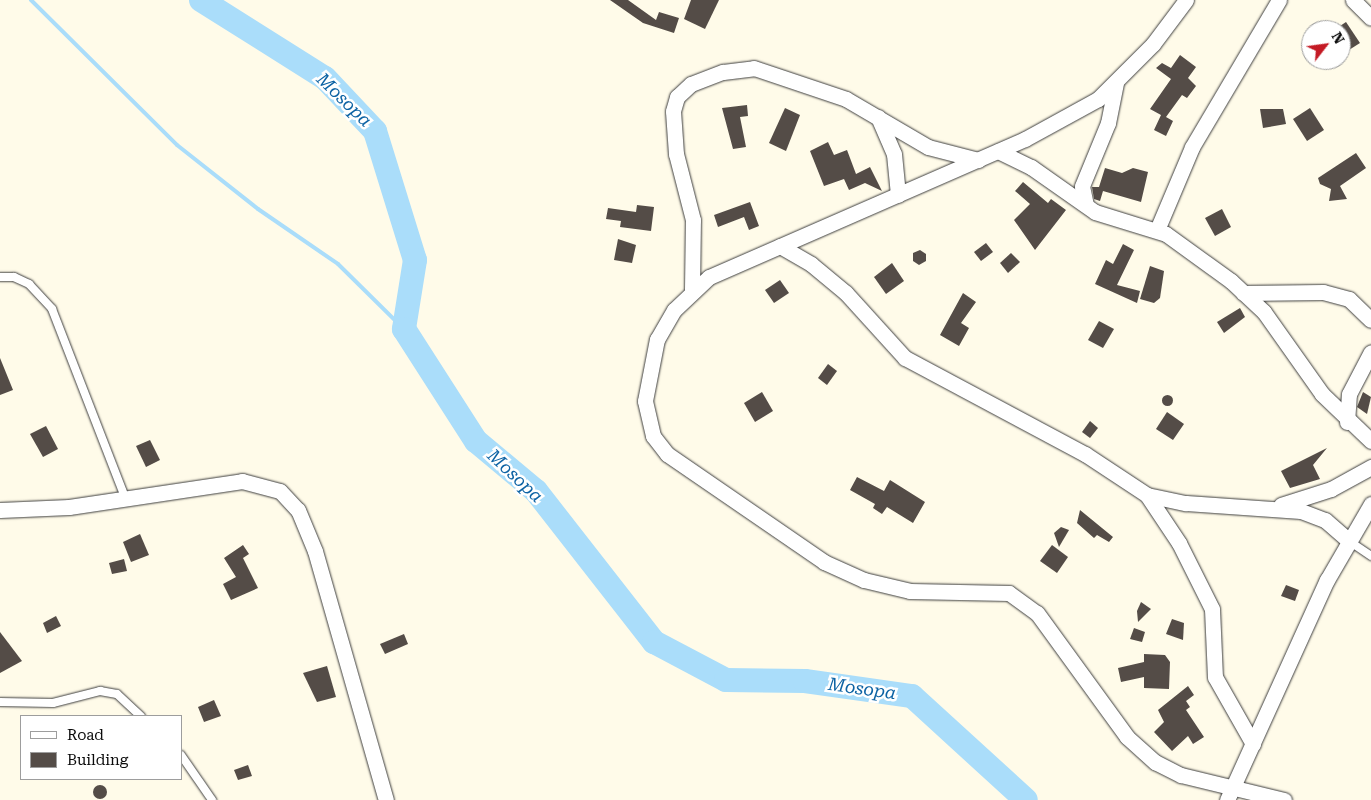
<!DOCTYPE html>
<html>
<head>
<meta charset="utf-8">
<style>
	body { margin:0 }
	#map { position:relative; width:1371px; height:800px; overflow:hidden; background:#fffbe9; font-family:"Roboto Serif",serif }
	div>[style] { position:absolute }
	.stream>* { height:4px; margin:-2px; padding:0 2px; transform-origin:2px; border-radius:2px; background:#aaddfa }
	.river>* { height:24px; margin:-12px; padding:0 12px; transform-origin:12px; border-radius:12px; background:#aaddfa }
	.building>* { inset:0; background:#544c47 }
	.round { border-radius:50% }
	.roads { filter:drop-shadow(0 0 1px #3e3e3e) drop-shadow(0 0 1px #3e3e3e) }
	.service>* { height:8px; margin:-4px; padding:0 4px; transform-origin:4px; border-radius:4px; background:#fff }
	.minor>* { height:15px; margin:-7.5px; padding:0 7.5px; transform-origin:7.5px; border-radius:7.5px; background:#fff }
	span { translate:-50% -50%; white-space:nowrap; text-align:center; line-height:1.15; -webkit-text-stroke:5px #fff; paint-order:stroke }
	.water-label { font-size:18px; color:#0d63a4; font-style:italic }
	.legend { position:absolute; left:20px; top:715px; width:162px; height:65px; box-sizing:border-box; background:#fff; border:1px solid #9d9d9d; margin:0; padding:6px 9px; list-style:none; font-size:15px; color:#0b0b0b }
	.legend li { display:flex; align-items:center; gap:10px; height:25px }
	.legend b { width:25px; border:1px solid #9d9d9d }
	.north { position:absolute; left:1301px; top:20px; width:50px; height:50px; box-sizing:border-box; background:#fff; border:1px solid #9d9d9d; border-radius:50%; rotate:60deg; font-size:14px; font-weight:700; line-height:20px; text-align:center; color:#0b0b0b }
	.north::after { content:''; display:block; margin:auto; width:18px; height:22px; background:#c41a24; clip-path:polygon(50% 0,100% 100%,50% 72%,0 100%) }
</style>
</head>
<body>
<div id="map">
	<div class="stream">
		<div style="left:31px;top:0;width:206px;rotate:44.8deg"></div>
		<div style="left:177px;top:145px;width:103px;rotate:38.3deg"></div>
		<div style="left:258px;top:209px;width:97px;rotate:34.5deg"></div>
		<div style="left:338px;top:264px;width:93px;rotate:44.6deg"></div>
	</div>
	<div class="river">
		<div style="left:201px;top:0;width:146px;rotate:32.2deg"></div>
		<div style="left:325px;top:78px;width:73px;rotate:46.7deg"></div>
		<div style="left:375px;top:131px;width:135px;rotate:72.8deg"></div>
		<div style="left:415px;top:260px;width:70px;rotate:99.1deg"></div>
		<div style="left:404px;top:329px;width:133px;rotate:57.3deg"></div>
		<div style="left:476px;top:441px;width:78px;rotate:39.8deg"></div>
		<div style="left:536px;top:491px;width:192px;rotate:52deg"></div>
		<div style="left:654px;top:642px;width:81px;rotate:27.8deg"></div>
		<div style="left:726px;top:680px;width:79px;rotate:0.7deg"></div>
		<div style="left:805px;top:681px;width:108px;rotate:8deg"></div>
		<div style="left:912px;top:696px;width:154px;rotate:42.4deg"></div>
	</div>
	<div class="building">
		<div style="clip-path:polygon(610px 0,628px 0,656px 20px,659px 12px,679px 18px,674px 33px,643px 23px)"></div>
		<div style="clip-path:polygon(691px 0,719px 0,705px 29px,684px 19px)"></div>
		<div style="clip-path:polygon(1346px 22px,1360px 43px,1341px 55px,1337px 28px)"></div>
		<div style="clip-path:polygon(1180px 55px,1196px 67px,1188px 78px,1196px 86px,1187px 98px,1182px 95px,1166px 117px,1173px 121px,1166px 136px,1154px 130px,1161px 115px,1150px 109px,1171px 79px,1156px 68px,1162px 63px,1171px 68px)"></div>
		<div style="clip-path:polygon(747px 105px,748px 116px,740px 117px,746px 147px,733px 149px,722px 108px)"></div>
		<div style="clip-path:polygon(785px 108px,800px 115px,786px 151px,769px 143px)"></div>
		<div style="clip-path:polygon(1310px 108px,1324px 130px,1307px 141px,1293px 119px)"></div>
		<div style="clip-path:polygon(1260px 109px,1283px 109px,1286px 124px,1263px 128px)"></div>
		<div style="clip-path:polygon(828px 142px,834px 155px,847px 150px,856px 174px,870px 167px,882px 191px,865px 183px,849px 190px,844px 179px,824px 186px,810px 151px)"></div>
		<div style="clip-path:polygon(1356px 153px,1366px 168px,1340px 186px,1347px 199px,1329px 201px,1331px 189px,1320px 184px,1318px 178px)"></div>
		<div style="clip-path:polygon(1105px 168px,1122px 173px,1133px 168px,1148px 172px,1141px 202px,1103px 191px,1100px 201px,1094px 199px,1092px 187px,1099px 187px)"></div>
		<div style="clip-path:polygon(1023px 182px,1048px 203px,1051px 199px,1066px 210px,1035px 250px,1014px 220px,1030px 204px,1015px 191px)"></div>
		<div style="clip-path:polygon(750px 202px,759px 226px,749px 230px,744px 217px,718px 227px,714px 215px)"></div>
		<div style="clip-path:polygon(637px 205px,654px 207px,651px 231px,620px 227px,621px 221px,606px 219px,608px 208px,636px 212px)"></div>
		<div style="clip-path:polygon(1222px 209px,1231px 227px,1215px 236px,1205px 218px)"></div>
		<div style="clip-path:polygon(618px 239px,636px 245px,632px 263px,614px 260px)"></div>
		<div style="clip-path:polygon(986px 243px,993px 252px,981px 261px,974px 252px)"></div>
		<div style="clip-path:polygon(1123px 244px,1134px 250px,1117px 285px,1140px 291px,1137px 303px,1095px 284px,1106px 260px,1113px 264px)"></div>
		<div style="clip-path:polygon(920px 250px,926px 254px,926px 261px,919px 265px,913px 261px,913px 253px)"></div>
		<div style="clip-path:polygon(1011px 253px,1020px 262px,1008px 273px,1000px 263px)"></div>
		<div style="clip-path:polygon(892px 263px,904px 281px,886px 294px,874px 277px)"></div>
		<div style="clip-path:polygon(1150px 266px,1164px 271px,1160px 298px,1154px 303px,1140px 299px)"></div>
		<div style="clip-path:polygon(780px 280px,789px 293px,774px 303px,765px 290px)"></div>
		<div style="clip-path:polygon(963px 293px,976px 302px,961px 323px,969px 328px,959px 346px,940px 335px)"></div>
		<div style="clip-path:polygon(1240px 308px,1245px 317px,1224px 333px,1217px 322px)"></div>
		<div style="clip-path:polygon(1099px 321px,1114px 329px,1103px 348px,1088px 340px)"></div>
		<div style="clip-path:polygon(0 358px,13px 390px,0 395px)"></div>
		<div style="clip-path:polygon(828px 364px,837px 371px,827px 385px,818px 378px)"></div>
		<div style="clip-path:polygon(762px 392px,773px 411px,755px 422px,744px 403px)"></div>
		<div style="clip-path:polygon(1363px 392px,1371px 397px,1367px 414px,1357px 407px)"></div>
		<div class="round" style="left:1161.5px;top:394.5px;width:11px;height:11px"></div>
		<div style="clip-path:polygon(1167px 412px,1184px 424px,1173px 440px,1156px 429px)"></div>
		<div style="clip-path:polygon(1090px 421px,1098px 428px,1090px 438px,1082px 432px)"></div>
		<div style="clip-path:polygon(46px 426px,58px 449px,43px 457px,30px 434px)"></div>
		<div style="clip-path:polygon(150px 440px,160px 460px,146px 467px,136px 446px)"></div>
		<div style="clip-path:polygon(1327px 448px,1313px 465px,1320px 479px,1290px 488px,1281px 471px)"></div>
		<div style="clip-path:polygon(857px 477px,884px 491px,890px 480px,925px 502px,913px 523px,887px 507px,882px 514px,873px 508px,875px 504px,850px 490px)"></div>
		<div style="clip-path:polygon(1080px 510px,1113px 537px,1109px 542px,1097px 535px,1094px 538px,1077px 523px)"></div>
		<div style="clip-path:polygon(1061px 527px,1069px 530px,1059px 547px,1054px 533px)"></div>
		<div style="clip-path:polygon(140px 534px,149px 555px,131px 562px,123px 542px)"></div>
		<div style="clip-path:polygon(243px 545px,249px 554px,243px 558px,258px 588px,231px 600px,223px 584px,236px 577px,224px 558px)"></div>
		<div style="clip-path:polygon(1052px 545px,1068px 557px,1057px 573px,1040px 561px)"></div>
		<div style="clip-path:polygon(124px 559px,127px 571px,112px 574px,109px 563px)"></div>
		<div style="clip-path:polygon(1286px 585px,1299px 590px,1295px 601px,1281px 596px)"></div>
		<div style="clip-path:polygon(1141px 602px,1151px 609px,1138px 622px,1137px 611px)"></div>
		<div style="clip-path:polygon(56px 616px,61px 626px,47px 633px,43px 623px)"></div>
		<div style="clip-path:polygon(1172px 619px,1184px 623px,1183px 640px,1166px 634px)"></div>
		<div style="clip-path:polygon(1134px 628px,1145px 632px,1142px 642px,1130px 639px)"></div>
		<div style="clip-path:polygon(0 632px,22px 661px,0 673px)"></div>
		<div style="clip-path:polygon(404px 634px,408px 644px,385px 654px,380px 644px)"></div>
		<div style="clip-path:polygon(1144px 654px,1165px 655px,1170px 662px,1169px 689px,1144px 688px,1144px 677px,1121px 682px,1118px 668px,1144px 662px)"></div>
		<div style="clip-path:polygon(327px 666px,336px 697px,317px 702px,303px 673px)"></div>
		<div style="clip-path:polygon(1188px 686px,1194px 695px,1186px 701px,1190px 707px,1186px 710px,1204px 737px,1193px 744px,1188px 736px,1172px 751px,1154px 732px,1164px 722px,1158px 710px)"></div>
		<div style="clip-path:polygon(214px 700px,221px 716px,204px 722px,198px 707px)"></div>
		<div style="clip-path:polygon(248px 765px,252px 776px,238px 780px,234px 770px)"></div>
		<div class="round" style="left:93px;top:785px;width:14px;height:14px"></div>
	</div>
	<div class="roads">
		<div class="service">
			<div style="left:0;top:277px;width:14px"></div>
			<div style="left:14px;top:277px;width:17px;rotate:25deg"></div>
			<div style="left:29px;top:284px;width:34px;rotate:47deg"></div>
			<div style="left:52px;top:309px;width:199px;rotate:68.8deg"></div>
			<div style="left:1349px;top:541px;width:27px;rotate:34deg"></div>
			<div style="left:0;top:702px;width:53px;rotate:1.1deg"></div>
			<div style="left:53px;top:703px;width:49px;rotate:-14.3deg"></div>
			<div style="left:100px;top:691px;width:17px;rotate:10deg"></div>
			<div style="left:117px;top:694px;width:33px;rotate:43deg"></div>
			<div style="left:181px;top:755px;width:55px;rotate:55.4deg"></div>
		</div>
		<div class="minor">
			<div style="left:1186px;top:0;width:55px;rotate:126.9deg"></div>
			<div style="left:1153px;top:44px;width:78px;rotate:135deg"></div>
			<div style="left:1098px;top:99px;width:83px;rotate:151.3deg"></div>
			<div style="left:1025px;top:139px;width:345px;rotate:156.4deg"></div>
			<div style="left:709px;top:277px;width:48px;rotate:136.7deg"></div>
			<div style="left:674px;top:310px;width:34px;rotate:120deg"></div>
			<div style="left:657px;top:339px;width:63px;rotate:101deg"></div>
			<div style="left:645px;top:401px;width:36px;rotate:77deg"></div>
			<div style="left:653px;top:436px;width:23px;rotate:52deg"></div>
			<div style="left:667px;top:454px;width:191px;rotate:34.5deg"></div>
			<div style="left:824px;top:562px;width:44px;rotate:24.2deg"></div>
			<div style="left:864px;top:580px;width:47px;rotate:13.4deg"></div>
			<div style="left:910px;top:591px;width:99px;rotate:1.2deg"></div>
			<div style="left:1009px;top:593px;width:34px;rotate:36deg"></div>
			<div style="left:1037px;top:613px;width:153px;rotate:54deg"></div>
			<div style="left:1127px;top:737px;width:38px;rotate:42deg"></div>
			<div style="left:1155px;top:762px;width:29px;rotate:27deg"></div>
			<div style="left:1181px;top:775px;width:106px;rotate:13.6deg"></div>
			<div style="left:1353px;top:0;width:25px;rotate:45deg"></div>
			<div style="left:878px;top:117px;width:40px;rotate:66.6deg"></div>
			<div style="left:894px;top:154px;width:41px;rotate:84.4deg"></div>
			<div style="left:998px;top:151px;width:37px;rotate:26deg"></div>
			<div style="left:1031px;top:167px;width:78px;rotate:35.1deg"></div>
			<div style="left:1095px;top:212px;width:74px;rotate:17.2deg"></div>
			<div style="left:1166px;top:234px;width:80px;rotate:35.9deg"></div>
			<div style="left:1231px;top:281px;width:45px;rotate:43.2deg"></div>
			<div style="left:1264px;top:312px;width:100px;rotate:54.7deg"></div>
			<div style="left:1322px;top:394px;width:68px;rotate:43.8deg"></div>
			<div style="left:1086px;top:205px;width:19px;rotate:-102deg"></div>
			<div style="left:1082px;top:186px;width:68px;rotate:-67.6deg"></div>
			<div style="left:1108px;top:123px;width:41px;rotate:-78.7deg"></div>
			<div style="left:1157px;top:230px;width:90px;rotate:-67.1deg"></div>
			<div style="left:1192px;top:147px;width:171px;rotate:-59.4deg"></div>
			<div style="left:780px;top:246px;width:36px;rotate:30deg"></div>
			<div style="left:811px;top:264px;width:45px;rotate:39.6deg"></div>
			<div style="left:846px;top:293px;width:88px;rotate:47.8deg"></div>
			<div style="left:905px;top:358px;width:204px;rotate:28.1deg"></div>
			<div style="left:1085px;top:454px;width:74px;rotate:33.5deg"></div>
			<div style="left:1147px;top:495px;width:40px;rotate:12deg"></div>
			<div style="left:1186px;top:503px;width:115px;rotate:4deg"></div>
			<div style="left:1301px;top:511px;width:26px;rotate:21deg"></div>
			<div style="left:1325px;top:520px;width:32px;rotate:41deg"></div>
			<div style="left:692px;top:289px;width:69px;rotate:-89.2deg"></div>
			<div style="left:693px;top:220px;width:68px;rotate:-104.4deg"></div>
			<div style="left:676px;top:154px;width:43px;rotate:-94deg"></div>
			<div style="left:673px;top:111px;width:15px;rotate:-74deg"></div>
			<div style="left:677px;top:97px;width:19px;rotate:-43deg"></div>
			<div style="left:691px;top:84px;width:34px;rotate:-21deg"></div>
			<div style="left:723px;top:72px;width:31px;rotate:-7deg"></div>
			<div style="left:754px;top:68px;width:97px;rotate:18.6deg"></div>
			<div style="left:846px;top:99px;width:95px;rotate:30.3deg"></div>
			<div style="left:928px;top:147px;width:52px;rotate:14.6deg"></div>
			<div style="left:1243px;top:293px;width:80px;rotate:-0.7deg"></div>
			<div style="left:1323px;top:292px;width:27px;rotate:15deg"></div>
			<div style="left:1349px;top:299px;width:30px;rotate:44deg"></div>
			<div style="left:1347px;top:422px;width:28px;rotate:-86deg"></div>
			<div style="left:1349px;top:394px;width:47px;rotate:-62.4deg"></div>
			<div style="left:1147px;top:495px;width:58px;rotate:56.3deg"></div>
			<div style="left:1179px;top:543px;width:74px;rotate:63.4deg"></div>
			<div style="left:1212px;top:609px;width:68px;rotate:87.5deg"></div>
			<div style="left:1215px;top:677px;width:77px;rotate:60.4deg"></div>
			<div style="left:1281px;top:505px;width:52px;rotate:-17.7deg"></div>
			<div style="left:1331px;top:489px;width:46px;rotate:-28.8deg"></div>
			<div style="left:0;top:510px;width:69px;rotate:-2.5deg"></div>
			<div style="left:69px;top:507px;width:175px;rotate:-8.5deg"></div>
			<div style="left:242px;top:481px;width:39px;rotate:15deg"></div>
			<div style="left:280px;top:491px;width:26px;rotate:47deg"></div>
			<div style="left:298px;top:510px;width:44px;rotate:67.5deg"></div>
			<div style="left:315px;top:551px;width:259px;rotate:74.1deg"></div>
			<div style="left:1227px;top:800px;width:242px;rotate:-65.6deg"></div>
			<div style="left:1327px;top:580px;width:88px;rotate:-59.9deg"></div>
		</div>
	</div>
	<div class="water-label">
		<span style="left:344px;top:100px;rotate:44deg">Mosopa</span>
		<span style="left:515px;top:476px;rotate:43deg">Mosopa</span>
		<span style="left:862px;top:689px;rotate:8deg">Mosopa</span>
	</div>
	<ul class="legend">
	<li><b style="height:6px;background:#fff"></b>Road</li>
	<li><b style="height:14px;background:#544c47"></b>Building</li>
	</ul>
	<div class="north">N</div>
</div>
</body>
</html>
